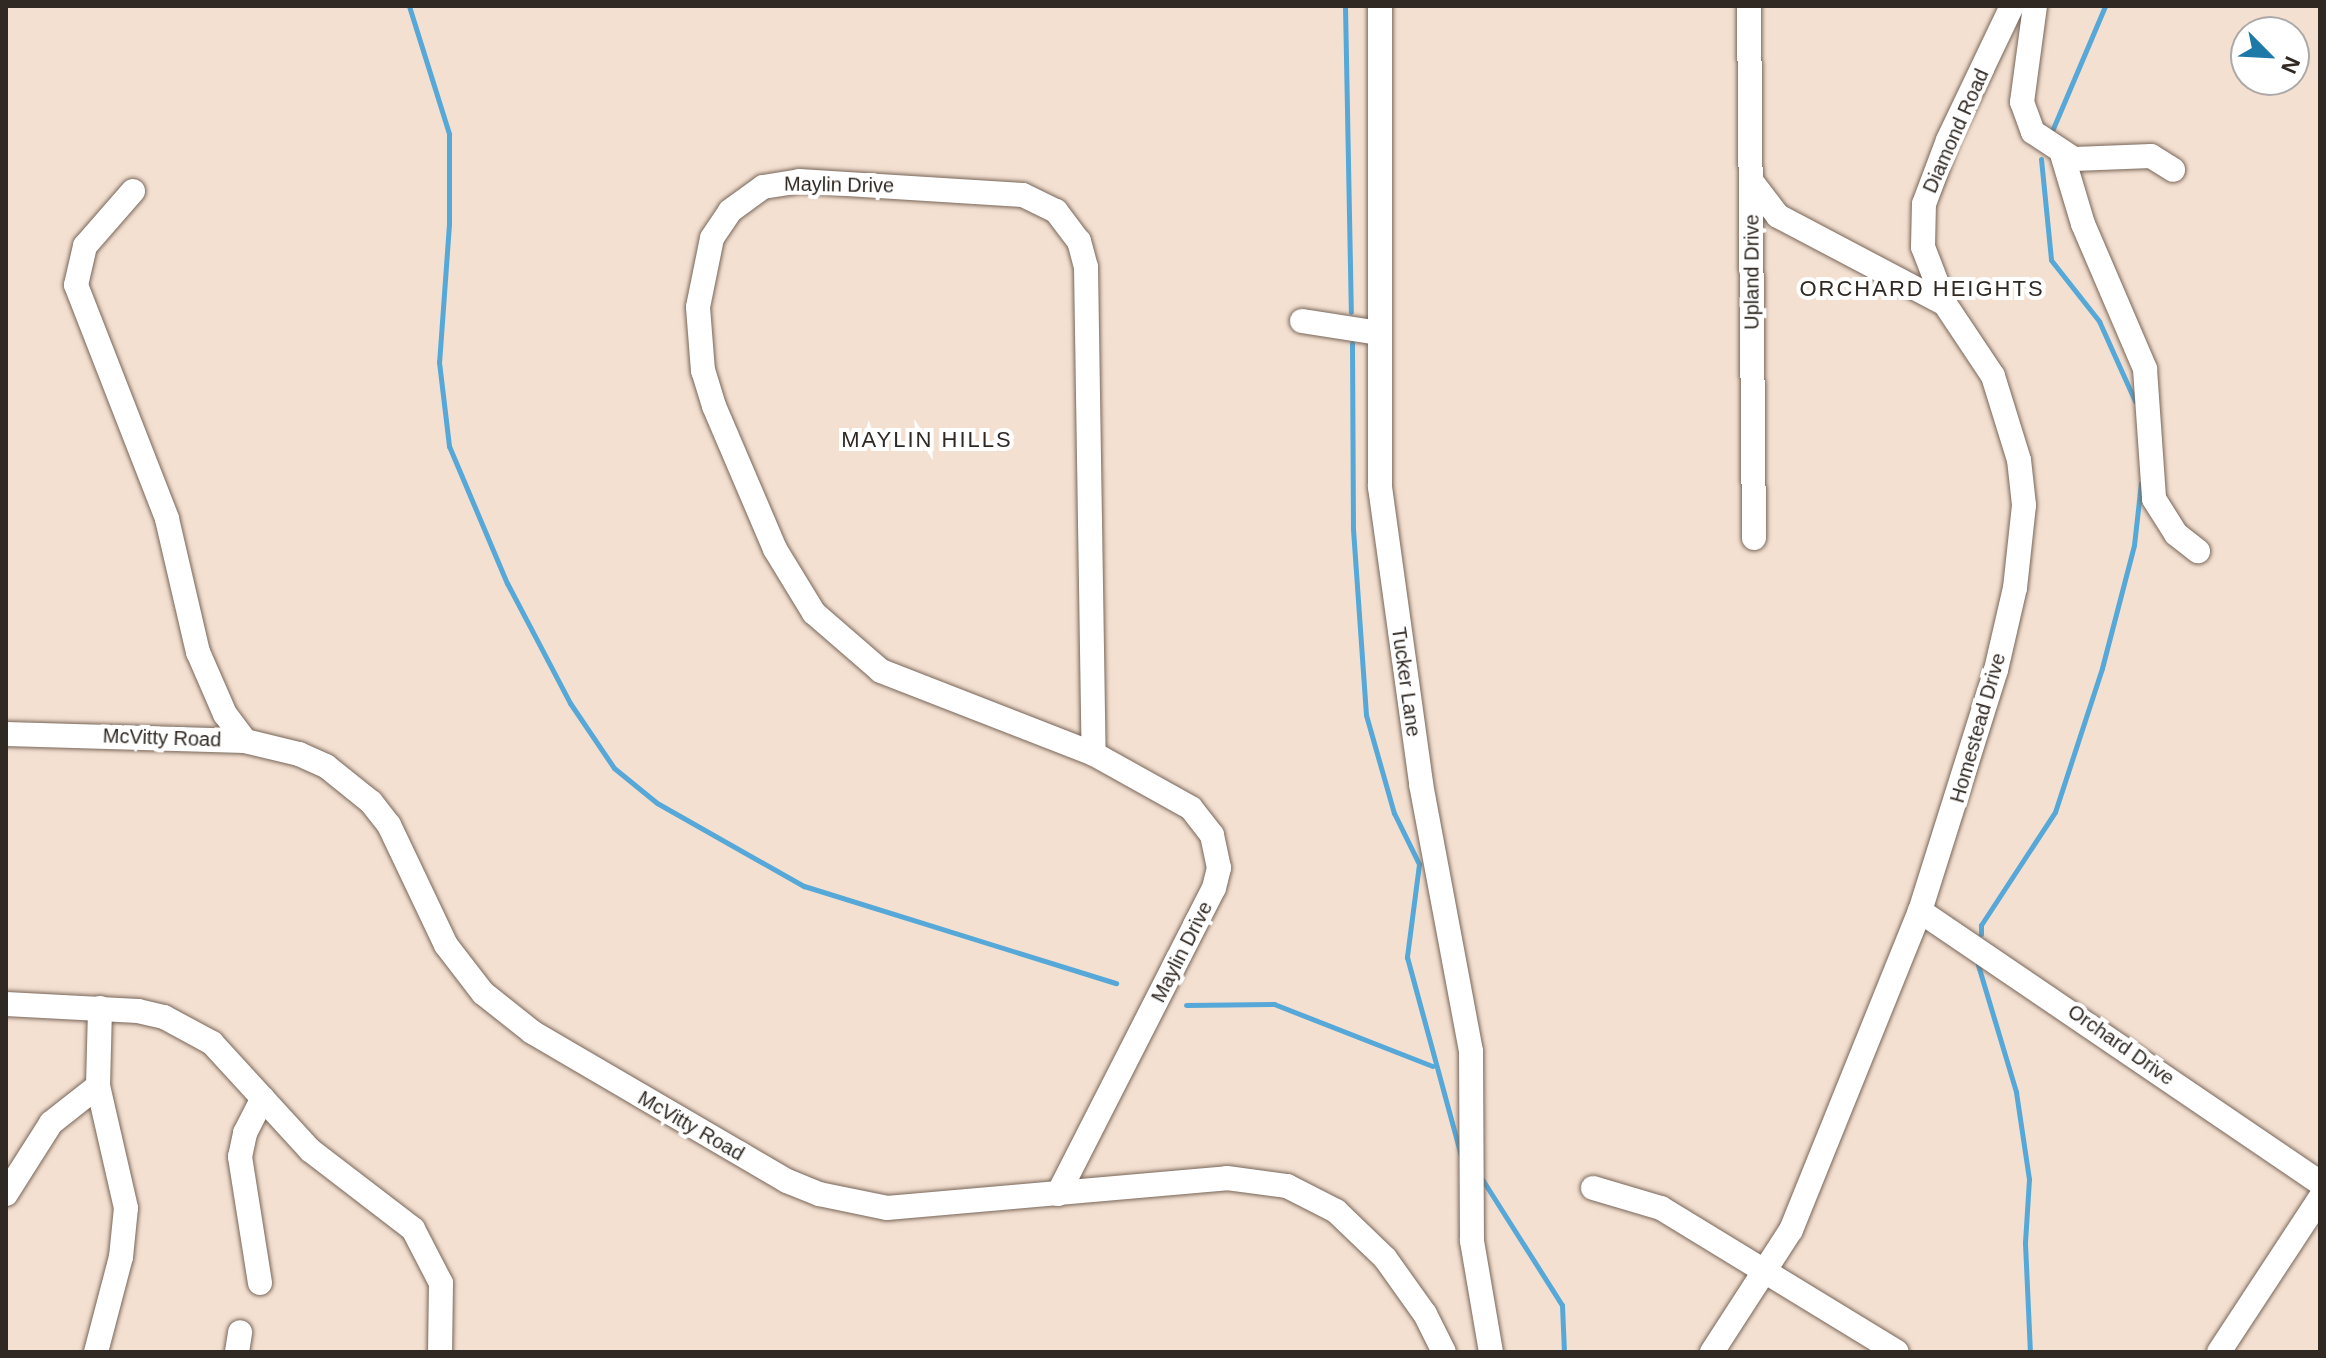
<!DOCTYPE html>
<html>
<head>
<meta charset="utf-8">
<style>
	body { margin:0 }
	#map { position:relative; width:2326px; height:1358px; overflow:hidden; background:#f4e0d1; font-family:Arial,sans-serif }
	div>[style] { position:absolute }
	.stream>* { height:5px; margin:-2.5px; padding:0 2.5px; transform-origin:2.5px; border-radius:2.5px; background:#56a8d8 }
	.roads { filter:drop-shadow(0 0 2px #776659) drop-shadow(0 0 2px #776659) }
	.minor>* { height:24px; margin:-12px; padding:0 12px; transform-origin:12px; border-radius:12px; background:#fff }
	span { translate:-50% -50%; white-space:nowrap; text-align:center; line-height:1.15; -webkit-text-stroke:8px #fff; paint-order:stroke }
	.street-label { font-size:20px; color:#302923 }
	.neighbourhood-label { font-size:22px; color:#302923; letter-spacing:2px }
	.frame { position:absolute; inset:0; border:8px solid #302923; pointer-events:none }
	.north { position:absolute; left:2230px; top:16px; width:80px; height:80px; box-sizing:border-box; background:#fff; border:2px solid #aca9a7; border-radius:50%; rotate:114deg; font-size:22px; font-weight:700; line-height:32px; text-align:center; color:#302923 }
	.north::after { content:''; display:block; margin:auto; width:28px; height:36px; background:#1d79a7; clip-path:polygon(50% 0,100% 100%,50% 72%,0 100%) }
</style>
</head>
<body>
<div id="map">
	<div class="stream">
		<div style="left:409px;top:6px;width:134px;rotate:72.6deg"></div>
		<div style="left:449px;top:134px;width:90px;rotate:90deg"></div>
		<div style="left:449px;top:224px;width:138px;rotate:94.1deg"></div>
		<div style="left:439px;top:362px;width:85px;rotate:83.2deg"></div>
		<div style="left:449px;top:446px;width:149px;rotate:67.1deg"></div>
		<div style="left:507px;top:583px;width:136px;rotate:62.3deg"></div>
		<div style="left:570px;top:703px;width:78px;rotate:55.9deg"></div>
		<div style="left:614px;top:768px;width:55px;rotate:39.1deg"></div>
		<div style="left:657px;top:803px;width:169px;rotate:29.5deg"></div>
		<div style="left:804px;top:886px;width:327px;rotate:17.3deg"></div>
		<div style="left:1345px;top:6px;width:306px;rotate:88.9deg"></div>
		<div style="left:2052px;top:131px;width:136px;rotate:-67deg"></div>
		<div style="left:2041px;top:159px;width:101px;rotate:84.3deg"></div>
		<div style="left:2051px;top:260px;width:78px;rotate:51.8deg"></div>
		<div style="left:2099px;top:321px;width:88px;rotate:65.8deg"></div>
		<div style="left:1352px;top:343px;width:186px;rotate:89.7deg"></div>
		<div style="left:1353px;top:529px;width:186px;rotate:86deg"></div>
		<div style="left:1366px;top:715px;width:102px;rotate:74.1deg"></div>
		<div style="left:1394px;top:813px;width:57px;rotate:63.9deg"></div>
		<div style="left:1419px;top:864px;width:94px;rotate:97.4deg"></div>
		<div style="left:1407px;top:957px;width:206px;rotate:74.8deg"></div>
		<div style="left:1981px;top:934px;width:9px;rotate:-90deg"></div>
		<div style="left:1981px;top:925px;width:135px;rotate:-56.8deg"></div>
		<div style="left:2055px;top:812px;width:151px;rotate:-71.9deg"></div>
		<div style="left:2102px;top:668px;width:127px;rotate:-75.4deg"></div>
		<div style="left:2134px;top:545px;width:62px;rotate:-83.6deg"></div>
		<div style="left:1978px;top:965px;width:133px;rotate:73.3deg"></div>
		<div style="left:2016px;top:1092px;width:88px;rotate:81.5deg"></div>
		<div style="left:2029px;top:1179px;width:64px;rotate:93.6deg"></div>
		<div style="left:2025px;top:1243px;width:109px;rotate:87.4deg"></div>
		<div style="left:1186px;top:1005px;width:88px;rotate:-0.7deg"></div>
		<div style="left:1274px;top:1004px;width:170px;rotate:21.4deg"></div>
		<div style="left:1482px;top:1179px;width:149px;rotate:57.6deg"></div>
		<div style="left:1562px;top:1305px;width:47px;rotate:87.6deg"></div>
	</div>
	<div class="roads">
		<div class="minor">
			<div style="left:1380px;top:6px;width:481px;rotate:90deg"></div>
			<div style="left:1380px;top:487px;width:300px;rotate:82.1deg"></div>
			<div style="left:1421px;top:784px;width:272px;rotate:79.4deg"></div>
			<div style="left:1471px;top:1051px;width:190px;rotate:89.7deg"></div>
			<div style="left:1472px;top:1241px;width:113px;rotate:80.3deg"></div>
			<div style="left:1749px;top:6px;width:532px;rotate:89.46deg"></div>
			<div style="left:2035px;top:6px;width:97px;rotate:97.7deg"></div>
			<div style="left:2022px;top:102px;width:32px;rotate:70deg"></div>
			<div style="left:2033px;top:132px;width:49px;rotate:33.4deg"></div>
			<div style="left:2074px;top:159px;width:77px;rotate:-2.2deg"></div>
			<div style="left:2151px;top:156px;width:26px;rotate:32deg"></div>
			<div style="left:2062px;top:154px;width:73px;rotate:73.3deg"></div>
			<div style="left:2083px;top:224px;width:158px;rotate:66.8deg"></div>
			<div style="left:2145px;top:369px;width:130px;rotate:86deg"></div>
			<div style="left:2154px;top:499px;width:41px;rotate:57.8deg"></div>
			<div style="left:2176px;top:534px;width:28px;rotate:38deg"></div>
			<div style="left:799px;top:181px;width:224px;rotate:3.6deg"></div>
			<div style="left:1023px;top:195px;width:37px;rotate:26deg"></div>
			<div style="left:1056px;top:211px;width:38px;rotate:53deg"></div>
			<div style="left:1079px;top:241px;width:27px;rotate:75deg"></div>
			<div style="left:1086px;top:267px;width:487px;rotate:89.1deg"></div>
			<div style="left:1094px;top:754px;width:229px;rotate:-158.7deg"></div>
			<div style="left:881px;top:671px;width:89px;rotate:-139.1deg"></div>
			<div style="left:814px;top:613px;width:75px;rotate:-121.4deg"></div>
			<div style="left:775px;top:549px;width:155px;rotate:-113.1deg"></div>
			<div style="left:714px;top:406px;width:37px;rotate:-107deg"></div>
			<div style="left:703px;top:371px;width:64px;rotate:-94.5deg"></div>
			<div style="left:698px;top:307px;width:70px;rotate:-78.5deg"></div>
			<div style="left:712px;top:238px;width:32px;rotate:-56deg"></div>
			<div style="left:730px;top:211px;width:41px;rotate:-36deg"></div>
			<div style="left:763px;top:187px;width:36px;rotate:-9deg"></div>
			<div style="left:133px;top:191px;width:73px;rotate:131.1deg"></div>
			<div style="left:85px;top:246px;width:40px;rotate:103deg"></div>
			<div style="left:76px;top:285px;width:251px;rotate:68.7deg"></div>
			<div style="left:167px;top:519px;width:137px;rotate:76.9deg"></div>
			<div style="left:198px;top:652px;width:68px;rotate:66.5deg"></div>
			<div style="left:225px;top:714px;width:34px;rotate:53deg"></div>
			<div style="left:1945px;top:304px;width:61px;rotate:-111.1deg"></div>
			<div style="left:1923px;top:247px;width:43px;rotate:-88.7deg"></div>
			<div style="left:1924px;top:204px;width:68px;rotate:-69.4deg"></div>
			<div style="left:1948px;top:140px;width:148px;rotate:-64.5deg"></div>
			<div style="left:1302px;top:321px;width:78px;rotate:8.9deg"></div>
			<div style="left:6px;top:734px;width:239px;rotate:1.7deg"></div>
			<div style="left:245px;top:741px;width:56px;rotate:13.5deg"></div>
			<div style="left:299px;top:754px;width:30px;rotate:24deg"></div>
			<div style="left:326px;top:766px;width:58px;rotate:38.7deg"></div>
			<div style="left:371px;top:802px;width:29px;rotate:52deg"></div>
			<div style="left:389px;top:825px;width:133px;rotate:64.6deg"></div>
			<div style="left:446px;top:945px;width:61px;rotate:52.4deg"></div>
			<div style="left:483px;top:993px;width:63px;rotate:38.5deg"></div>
			<div style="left:532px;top:1032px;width:295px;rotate:30.3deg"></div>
			<div style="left:787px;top:1181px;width:35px;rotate:22deg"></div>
			<div style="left:819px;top:1194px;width:69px;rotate:11.6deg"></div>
			<div style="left:887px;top:1208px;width:341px;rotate:-5deg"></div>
			<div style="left:1227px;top:1178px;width:61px;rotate:7.6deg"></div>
			<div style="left:1287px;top:1186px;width:55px;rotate:27deg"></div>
			<div style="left:1336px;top:1211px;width:68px;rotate:43.8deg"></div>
			<div style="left:1385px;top:1258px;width:69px;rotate:54.5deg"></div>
			<div style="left:1425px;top:1314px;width:42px;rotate:63.4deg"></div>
			<div style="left:1920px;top:911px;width:484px;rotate:34.2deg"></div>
			<div style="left:6px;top:1004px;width:132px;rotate:3deg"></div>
			<div style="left:138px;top:1011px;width:27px;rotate:13deg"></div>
			<div style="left:164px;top:1017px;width:55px;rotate:28.4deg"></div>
			<div style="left:212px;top:1043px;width:145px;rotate:47.5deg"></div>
			<div style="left:310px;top:1150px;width:130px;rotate:37.5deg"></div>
			<div style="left:413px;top:1229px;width:61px;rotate:62.6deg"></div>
			<div style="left:441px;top:1283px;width:69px;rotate:90.8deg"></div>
			<div style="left:1593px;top:1188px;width:71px;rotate:16.4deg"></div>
			<div style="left:1661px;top:1208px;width:276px;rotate:31.4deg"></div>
			<div style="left:6px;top:1194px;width:84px;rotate:-57.6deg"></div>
			<div style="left:51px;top:1123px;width:60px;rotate:-38.2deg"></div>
			<div style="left:1058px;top:1194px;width:343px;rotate:-63deg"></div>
			<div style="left:1214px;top:888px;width:21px;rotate:-76deg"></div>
			<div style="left:1219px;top:868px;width:34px;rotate:-102deg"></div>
			<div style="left:1212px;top:835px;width:34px;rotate:-128deg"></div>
			<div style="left:1191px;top:808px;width:111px;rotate:-150.9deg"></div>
			<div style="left:260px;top:1283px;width:128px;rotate:-99deg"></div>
			<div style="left:240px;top:1157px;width:25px;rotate:-78deg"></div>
			<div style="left:245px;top:1133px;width:39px;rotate:-63deg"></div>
			<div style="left:96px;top:1352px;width:98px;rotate:-75.3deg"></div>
			<div style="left:121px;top:1257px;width:49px;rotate:-84.2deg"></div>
			<div style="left:126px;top:1208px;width:125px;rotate:-102.9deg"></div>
			<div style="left:98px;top:1086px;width:78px;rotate:-88.5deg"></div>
			<div style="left:237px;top:1352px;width:20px;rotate:-81deg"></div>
			<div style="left:1712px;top:1352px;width:145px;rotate:-57.1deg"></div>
			<div style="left:1791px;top:1230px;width:344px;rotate:-68deg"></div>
			<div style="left:1920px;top:911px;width:253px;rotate:-72.5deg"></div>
			<div style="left:1996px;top:670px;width:84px;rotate:-77deg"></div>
			<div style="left:2015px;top:588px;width:83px;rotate:-83.8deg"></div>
			<div style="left:2024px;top:505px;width:45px;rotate:-96.3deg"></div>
			<div style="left:2019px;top:460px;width:88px;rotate:-107.2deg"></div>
			<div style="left:1993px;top:376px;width:87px;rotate:-123.7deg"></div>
			<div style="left:1945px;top:304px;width:189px;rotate:-152.2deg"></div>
			<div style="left:1778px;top:216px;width:43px;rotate:-127.4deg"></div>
			<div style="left:2219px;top:1352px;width:184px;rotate:-56.7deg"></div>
		</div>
	</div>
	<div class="street-label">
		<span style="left:1956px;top:131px;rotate:-66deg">Diamond Road</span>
		<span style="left:839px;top:185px;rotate:1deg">Maylin Drive</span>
		<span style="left:1752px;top:272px;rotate:-90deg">Upland Drive</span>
		<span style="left:1406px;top:682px;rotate:82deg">Tucker Lane</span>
		<span style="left:1978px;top:728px;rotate:-74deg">Homestead Drive</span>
		<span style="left:162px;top:738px;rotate:2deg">McVitty Road</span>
		<span style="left:1182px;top:952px;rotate:-63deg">Maylin Drive</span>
		<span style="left:2121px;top:1045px;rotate:35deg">Orchard Drive</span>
		<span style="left:691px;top:1126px;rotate:30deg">McVitty Road</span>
	</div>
	<div class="neighbourhood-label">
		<span style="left:1922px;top:289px">ORCHARD HEIGHTS</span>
		<span style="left:927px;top:440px">MAYLIN HILLS</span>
	</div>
	<div class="frame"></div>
	<div class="north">N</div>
</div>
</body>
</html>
